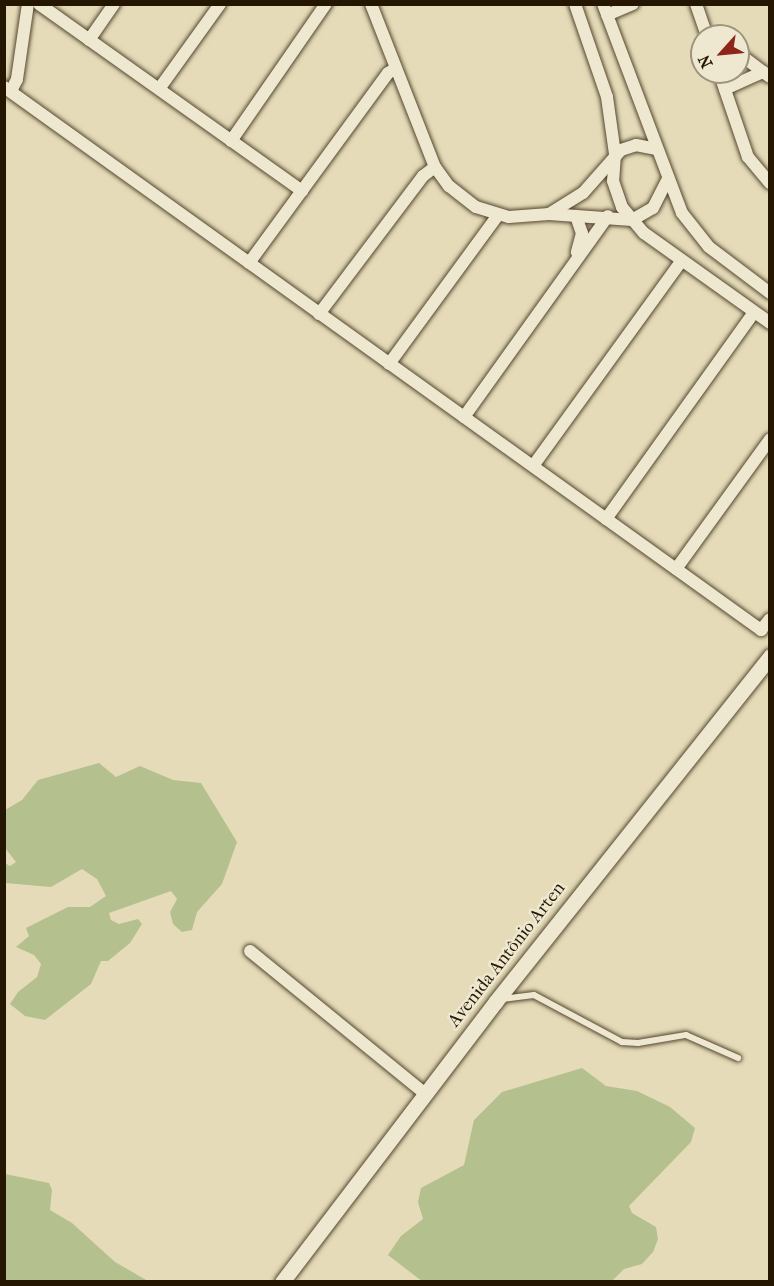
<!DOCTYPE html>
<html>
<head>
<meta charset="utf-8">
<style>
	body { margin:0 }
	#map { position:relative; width:774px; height:1286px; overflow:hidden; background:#e5dbb8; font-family:"IM FELL French Canon",serif }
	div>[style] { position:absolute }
	.green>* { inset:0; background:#b5c08f }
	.roads { filter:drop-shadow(0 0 2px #554730) drop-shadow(0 0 2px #554730) }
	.service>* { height:6px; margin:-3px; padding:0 3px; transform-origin:3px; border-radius:3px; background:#eee8d1 }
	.minor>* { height:12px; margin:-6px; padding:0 6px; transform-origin:6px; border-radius:6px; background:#eee8d1 }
	.tertiary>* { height:15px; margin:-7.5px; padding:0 7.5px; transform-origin:7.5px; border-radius:7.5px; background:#eee8d1 }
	span { translate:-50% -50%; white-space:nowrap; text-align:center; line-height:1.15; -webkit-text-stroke:5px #eee8d1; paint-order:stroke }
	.street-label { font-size:18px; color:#251602 }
	.frame { position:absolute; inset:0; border:6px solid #251602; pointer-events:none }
	.north { position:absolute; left:690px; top:24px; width:60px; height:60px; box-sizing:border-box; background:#eee8d1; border:2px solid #9e947e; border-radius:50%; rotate:243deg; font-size:16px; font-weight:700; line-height:24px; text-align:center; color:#251602 }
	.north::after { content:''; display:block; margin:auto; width:21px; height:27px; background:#8f2418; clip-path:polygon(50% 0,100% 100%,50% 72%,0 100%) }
</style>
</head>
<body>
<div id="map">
	<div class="green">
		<div style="clip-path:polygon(99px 763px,116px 777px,140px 766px,173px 780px,201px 783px,237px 842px,222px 884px,197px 912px,192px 930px,182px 932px,173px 924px,170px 912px,177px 899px,171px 891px,109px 913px,111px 920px,119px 924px,138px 919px,142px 924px,130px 943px,108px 961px,101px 961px,91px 984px,45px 1020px,25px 1016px,10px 1004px,18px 992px,37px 977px,41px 964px,34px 955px,16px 947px,29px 936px,26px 928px,68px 907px,90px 907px,106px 896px,97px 879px,82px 869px,51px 887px,5px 883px,5px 863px,10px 866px,16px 862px,5px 848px,5px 810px,22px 800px,38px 780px)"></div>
		<div style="clip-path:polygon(582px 1068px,606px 1086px,637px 1091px,670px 1107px,695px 1128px,691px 1142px,629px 1206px,632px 1213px,656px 1227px,658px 1239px,653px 1252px,642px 1264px,624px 1269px,612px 1281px,423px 1282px,388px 1255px,401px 1236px,423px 1219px,418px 1202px,421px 1188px,464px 1165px,474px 1120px,502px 1092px)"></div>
		<div style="clip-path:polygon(5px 1174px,49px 1183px,52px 1190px,50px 1210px,72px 1223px,115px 1262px,148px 1281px,5px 1281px)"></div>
	</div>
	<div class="roads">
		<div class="service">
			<div style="left:502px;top:999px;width:32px;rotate:-7deg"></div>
			<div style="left:534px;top:995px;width:100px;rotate:28.1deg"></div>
			<div style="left:622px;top:1042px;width:16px;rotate:4deg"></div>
			<div style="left:638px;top:1043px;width:49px;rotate:-9.5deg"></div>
			<div style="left:686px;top:1035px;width:57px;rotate:23.9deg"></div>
		</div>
		<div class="minor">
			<div style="left:39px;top:4px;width:323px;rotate:35.4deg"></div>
			<div style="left:371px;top:4px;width:175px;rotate:68.6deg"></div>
			<div style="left:435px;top:167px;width:24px;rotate:54deg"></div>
			<div style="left:449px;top:186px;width:34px;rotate:38deg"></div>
			<div style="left:476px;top:207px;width:34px;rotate:17deg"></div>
			<div style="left:509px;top:217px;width:40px;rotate:-4.3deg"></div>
			<div style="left:549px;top:214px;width:83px;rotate:4.1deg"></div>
			<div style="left:632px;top:220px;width:24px;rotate:-30deg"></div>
			<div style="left:653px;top:208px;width:31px;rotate:-63deg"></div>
			<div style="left:575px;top:4px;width:98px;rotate:71deg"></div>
			<div style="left:607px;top:97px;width:58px;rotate:82deg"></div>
			<div style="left:615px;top:154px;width:27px;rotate:94deg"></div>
			<div style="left:613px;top:181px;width:28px;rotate:71deg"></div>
			<div style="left:622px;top:207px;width:34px;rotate:50deg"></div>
			<div style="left:644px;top:233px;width:155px;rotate:35.5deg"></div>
			<div style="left:603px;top:4px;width:223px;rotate:69.3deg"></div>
			<div style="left:682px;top:213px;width:43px;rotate:51.5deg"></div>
			<div style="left:709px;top:247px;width:76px;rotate:37deg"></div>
			<div style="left:696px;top:4px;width:34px;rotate:71deg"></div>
			<div style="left:607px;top:15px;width:28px;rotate:-23deg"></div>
			<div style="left:89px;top:40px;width:44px;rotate:-55.2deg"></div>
			<div style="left:738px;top:53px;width:39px;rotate:37deg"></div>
			<div style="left:719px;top:72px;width:90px;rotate:71.2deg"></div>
			<div style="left:748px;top:157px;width:34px;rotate:50deg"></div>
			<div style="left:4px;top:87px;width:932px;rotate:35.65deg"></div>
			<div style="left:761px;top:630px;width:14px;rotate:-51deg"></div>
			<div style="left:159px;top:89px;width:105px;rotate:-54.3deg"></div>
			<div style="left:725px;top:89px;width:42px;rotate:-24.1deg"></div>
			<div style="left:11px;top:91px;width:13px;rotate:-63deg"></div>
			<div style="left:17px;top:79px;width:76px;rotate:-81.7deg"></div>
			<div style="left:231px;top:141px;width:167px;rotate:-55.3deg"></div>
			<div style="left:549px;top:214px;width:40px;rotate:-32deg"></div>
			<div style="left:583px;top:193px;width:57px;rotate:-48.5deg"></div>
			<div style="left:621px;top:150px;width:16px;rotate:-18deg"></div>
			<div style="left:636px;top:145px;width:21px;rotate:11deg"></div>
			<div style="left:576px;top:216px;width:18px;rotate:71deg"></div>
			<div style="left:582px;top:233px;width:20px;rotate:105deg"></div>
			<div style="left:249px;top:263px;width:235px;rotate:-53.8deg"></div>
			<div style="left:388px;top:73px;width:9px;rotate:-32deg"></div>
			<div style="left:319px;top:314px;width:173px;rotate:-53deg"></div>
			<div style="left:423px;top:176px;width:15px;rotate:-37deg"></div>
			<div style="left:389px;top:364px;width:185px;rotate:-53.8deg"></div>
			<div style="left:464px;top:417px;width:247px;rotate:-54.4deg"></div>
			<div style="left:533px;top:466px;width:254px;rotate:-54.1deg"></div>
			<div style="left:606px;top:519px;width:254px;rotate:-54.4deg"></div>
			<div style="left:676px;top:569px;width:160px;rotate:-54.1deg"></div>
			<div style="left:250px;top:951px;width:225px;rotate:39.2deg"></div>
		</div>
		<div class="tertiary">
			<div style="left:282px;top:1282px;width:353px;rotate:-52.7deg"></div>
			<div style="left:496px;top:1001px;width:441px;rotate:-51.5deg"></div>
		</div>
	</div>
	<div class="street-label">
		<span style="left:507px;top:955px;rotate:-52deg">Avenida Antônio Arten</span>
	</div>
	<div class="frame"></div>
	<div class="north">N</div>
</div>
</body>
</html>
